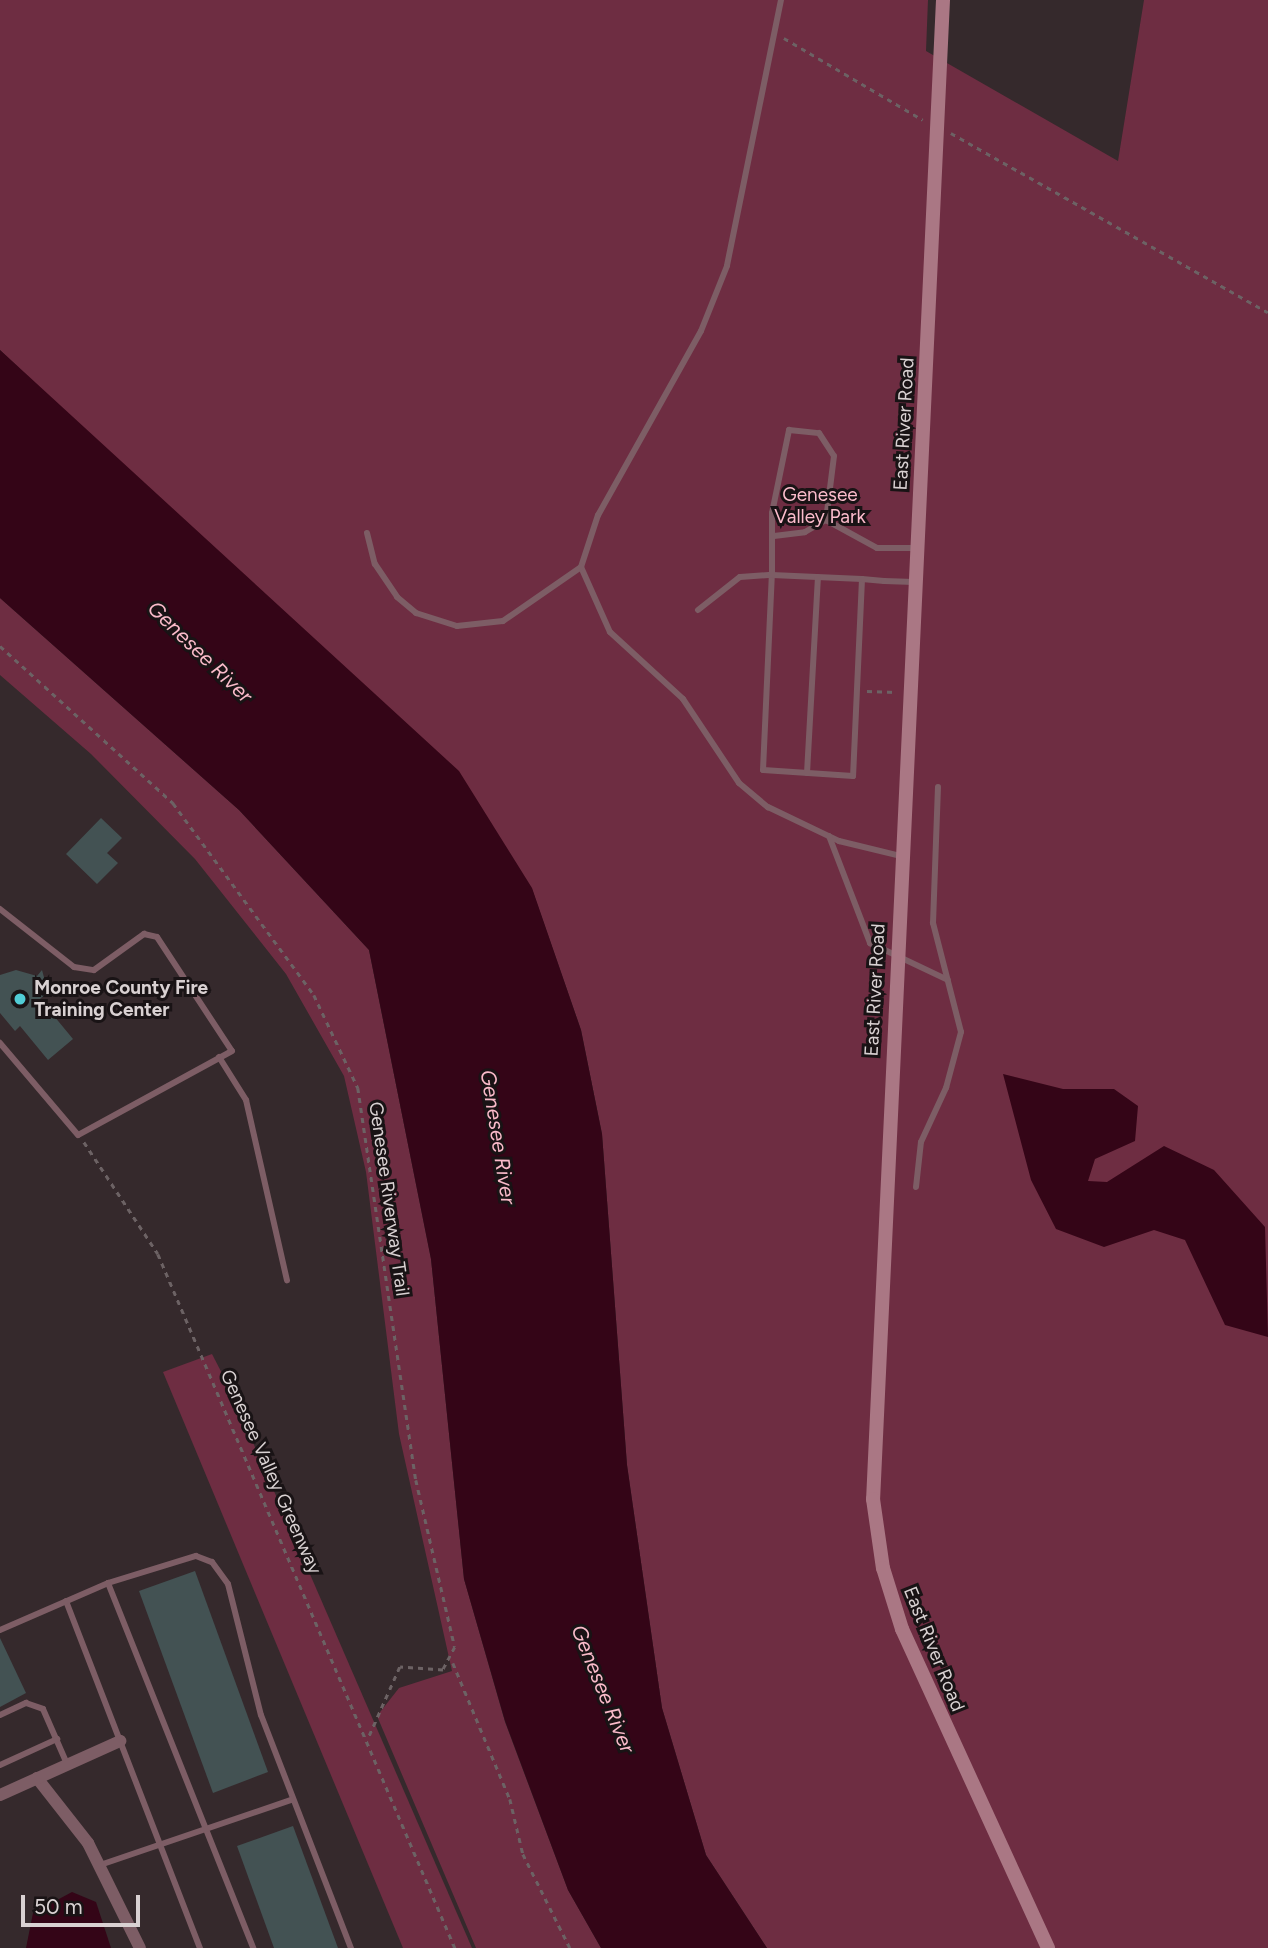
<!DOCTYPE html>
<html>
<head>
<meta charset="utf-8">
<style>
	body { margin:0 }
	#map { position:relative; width:1268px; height:1948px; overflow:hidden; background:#35292c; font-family:Figtree,sans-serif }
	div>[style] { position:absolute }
	.green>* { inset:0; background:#6e2d42 }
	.water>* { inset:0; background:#340517 }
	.building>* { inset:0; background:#435253 }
	.path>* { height:2.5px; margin-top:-1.25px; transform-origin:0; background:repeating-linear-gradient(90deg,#6c6264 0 5px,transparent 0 10px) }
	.lane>* { height:6px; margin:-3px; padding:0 3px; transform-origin:3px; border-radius:3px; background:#7d5d65 }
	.street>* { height:12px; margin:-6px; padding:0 6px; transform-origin:6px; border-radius:6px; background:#7d5d65 }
	.secondary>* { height:14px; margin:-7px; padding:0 7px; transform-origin:7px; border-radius:7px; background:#aa7784 }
	.dots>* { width:19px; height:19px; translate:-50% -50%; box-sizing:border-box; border:4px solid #191315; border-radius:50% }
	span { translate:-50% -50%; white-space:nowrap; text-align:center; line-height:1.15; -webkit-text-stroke:6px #191315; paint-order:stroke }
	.street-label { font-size:19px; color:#d9d1d2 }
	.park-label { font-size:19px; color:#fcbccc }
	.poi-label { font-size:19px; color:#d9d1d2; font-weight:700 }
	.left { translate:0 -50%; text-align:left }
	.water-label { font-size:21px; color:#f9bac9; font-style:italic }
	.scale { position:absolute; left:21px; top:1895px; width:119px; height:32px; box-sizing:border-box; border:4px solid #d9d1d2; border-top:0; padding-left:9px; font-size:21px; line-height:24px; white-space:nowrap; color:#d9d1d2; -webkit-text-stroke:5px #191315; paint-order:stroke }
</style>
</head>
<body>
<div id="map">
	<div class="green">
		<div style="clip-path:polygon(0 0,928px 0,926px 51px,1118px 161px,1144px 0,1268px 0,1268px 1948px,767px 1948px,706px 1855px,662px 1708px,627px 1465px,602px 1134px,581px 1030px,532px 889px,94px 439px,0 350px)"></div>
		<div style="clip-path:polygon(0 598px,239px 810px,369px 950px,431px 1259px,464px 1579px,505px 1722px,568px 1890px,601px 1948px,476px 1948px,377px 1716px,399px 1688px,452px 1671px,399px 1434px,366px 1172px,344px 1076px,286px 974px,195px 859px,91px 754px,0 675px)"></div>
		<div style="clip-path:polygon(212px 1354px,228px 1385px,472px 1948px,403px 1948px,163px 1372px)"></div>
	</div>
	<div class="water">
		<div style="clip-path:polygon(0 350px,459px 771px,532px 888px,581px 1030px,602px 1134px,627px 1465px,662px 1708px,706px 1855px,767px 1948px,601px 1948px,568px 1890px,505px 1721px,464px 1579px,431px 1259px,369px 950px,239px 810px,0 598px)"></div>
		<div style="clip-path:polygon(1003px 1074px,1063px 1089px,1114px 1089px,1138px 1106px,1135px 1141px,1095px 1159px,1088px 1181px,1107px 1182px,1164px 1146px,1214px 1170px,1265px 1227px,1268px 1337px,1225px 1325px,1185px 1240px,1154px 1230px,1104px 1247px,1056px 1229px,1031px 1180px)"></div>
		<div style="clip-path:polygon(72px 1892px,96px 1902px,111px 1948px,26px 1948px,33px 1913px)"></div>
	</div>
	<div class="building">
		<div style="clip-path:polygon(101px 818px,122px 838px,107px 853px,118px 863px,97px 884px,66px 854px)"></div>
		<div style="clip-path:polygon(16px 970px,37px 976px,42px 970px,48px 992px,40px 999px,73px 1039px,48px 1060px,20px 1026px,15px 1031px,0 1013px,0 975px)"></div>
		<div style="clip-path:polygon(195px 1571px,268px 1772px,213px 1793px,139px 1591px)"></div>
		<div style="clip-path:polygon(0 1638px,26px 1693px,0 1707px)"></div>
		<div style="clip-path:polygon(293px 1826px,338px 1948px,274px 1948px,237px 1846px)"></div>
	</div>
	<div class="path">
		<div style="left:784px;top:38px;width:161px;rotate:30.5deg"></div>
		<div style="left:951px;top:133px;width:364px;rotate:29.5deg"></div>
		<div style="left:0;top:646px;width:234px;rotate:42.2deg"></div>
		<div style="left:173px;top:803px;width:238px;rotate:53.7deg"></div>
		<div style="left:314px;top:995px;width:103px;rotate:64.7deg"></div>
		<div style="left:358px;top:1088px;width:396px;rotate:81.6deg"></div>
		<div style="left:416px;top:1480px;width:171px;rotate:76.9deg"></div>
		<div style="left:455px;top:1647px;width:26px;rotate:118deg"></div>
		<div style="left:443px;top:1670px;width:43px;rotate:-176deg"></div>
		<div style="left:400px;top:1667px;width:79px;rotate:114deg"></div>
		<div style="left:867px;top:691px;width:29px;rotate:2deg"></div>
		<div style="left:84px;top:1142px;width:134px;rotate:56.5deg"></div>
		<div style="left:158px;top:1254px;width:755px;rotate:66.83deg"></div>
		<div style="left:453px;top:1663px;width:147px;rotate:67.3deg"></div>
		<div style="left:510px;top:1799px;width:57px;rotate:76.7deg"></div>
		<div style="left:523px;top:1854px;width:105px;rotate:63.4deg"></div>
	</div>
	<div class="lane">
		<div style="left:781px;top:0;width:271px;rotate:101.5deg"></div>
		<div style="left:727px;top:266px;width:70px;rotate:111.8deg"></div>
		<div style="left:701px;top:331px;width:211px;rotate:119.2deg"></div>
		<div style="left:598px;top:515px;width:55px;rotate:108.1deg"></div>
		<div style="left:581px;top:567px;width:71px;rotate:66deg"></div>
		<div style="left:610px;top:632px;width:99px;rotate:42.5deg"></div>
		<div style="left:683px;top:699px;width:101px;rotate:56.3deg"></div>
		<div style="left:739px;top:783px;width:38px;rotate:40deg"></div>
		<div style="left:768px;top:807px;width:79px;rotate:25.6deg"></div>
		<div style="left:839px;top:841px;width:64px;rotate:13.6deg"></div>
		<div style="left:367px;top:533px;width:32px;rotate:76deg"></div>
		<div style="left:375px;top:564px;width:40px;rotate:56deg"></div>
		<div style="left:397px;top:597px;width:25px;rotate:40deg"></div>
		<div style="left:416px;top:613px;width:43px;rotate:17.6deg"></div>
		<div style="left:457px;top:626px;width:46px;rotate:-6.2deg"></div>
		<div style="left:503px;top:621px;width:95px;rotate:-34.7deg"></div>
		<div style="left:774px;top:536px;width:31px;rotate:-7deg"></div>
		<div style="left:805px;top:532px;width:24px;rotate:-30deg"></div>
		<div style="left:862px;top:579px;width:197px;rotate:92.6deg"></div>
		<div style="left:853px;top:776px;width:90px;rotate:-176.2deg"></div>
		<div style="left:763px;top:770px;width:195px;rotate:-87.4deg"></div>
		<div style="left:772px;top:575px;width:90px;rotate:2.5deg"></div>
		<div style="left:862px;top:579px;width:22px;rotate:5deg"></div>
		<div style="left:884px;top:581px;width:30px;rotate:2deg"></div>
		<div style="left:698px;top:610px;width:53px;rotate:-38.2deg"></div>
		<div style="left:740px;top:577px;width:32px;rotate:-4deg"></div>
		<div style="left:772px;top:575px;width:62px;rotate:-90deg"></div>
		<div style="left:772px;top:513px;width:85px;rotate:-78.4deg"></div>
		<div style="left:789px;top:430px;width:30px;rotate:6deg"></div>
		<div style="left:819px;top:433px;width:27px;rotate:57deg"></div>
		<div style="left:834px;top:456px;width:64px;rotate:97.1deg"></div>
		<div style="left:826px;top:520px;width:58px;rotate:28.8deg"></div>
		<div style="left:877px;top:548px;width:39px"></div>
		<div style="left:807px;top:773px;width:196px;rotate:-86.8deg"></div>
		<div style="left:829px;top:836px;width:115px;rotate:69deg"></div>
		<div style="left:870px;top:943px;width:86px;rotate:25.4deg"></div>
		<div style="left:0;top:909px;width:94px;rotate:38.1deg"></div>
		<div style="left:74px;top:967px;width:20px;rotate:9deg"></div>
		<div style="left:94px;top:970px;width:62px;rotate:-35.8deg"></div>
		<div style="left:144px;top:934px;width:13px;rotate:13deg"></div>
		<div style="left:157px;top:937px;width:136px;rotate:56.7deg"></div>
		<div style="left:232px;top:1051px;width:175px;rotate:151.4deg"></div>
		<div style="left:78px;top:1135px;width:121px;rotate:-130.3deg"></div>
		<div style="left:219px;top:1057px;width:51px;rotate:57.9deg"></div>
		<div style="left:246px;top:1100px;width:185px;rotate:77.2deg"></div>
		<div style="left:916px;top:1187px;width:45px;rotate:-83.7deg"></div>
		<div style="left:921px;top:1142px;width:60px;rotate:-65.2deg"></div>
		<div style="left:946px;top:1088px;width:58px;rotate:-75deg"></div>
		<div style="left:961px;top:1032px;width:113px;rotate:-104.4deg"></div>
		<div style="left:933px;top:923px;width:136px;rotate:-87.9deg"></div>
		<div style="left:108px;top:1583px;width:92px;rotate:-17.1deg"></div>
		<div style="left:196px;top:1556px;width:17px;rotate:21deg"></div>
		<div style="left:212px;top:1562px;width:27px;rotate:54deg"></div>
		<div style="left:228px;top:1584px;width:135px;rotate:75.9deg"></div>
		<div style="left:261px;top:1715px;width:250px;rotate:68.9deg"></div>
		<div style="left:66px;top:1601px;width:372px;rotate:68.9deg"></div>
		<div style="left:0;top:1630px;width:118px;rotate:-23.5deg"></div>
		<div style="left:108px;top:1583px;width:393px;rotate:68.3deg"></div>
		<div style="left:0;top:1715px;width:29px;rotate:-25deg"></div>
		<div style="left:26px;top:1703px;width:18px;rotate:19deg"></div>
		<div style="left:43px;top:1709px;width:60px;rotate:66.4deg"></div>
		<div style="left:0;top:1765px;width:63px;rotate:-24.5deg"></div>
		<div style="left:100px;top:1865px;width:202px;rotate:-18.8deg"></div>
	</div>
	<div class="street">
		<div style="left:37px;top:1778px;width:83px;rotate:51.9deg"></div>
		<div style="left:88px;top:1843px;width:117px;rotate:63.7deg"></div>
		<div style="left:0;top:1795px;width:132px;rotate:-24.2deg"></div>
	</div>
	<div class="secondary">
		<div style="left:943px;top:0;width:1501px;rotate:92.67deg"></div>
		<div style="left:873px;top:1499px;width:70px;rotate:81.8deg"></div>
		<div style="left:883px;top:1568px;width:64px;rotate:72.7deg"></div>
		<div style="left:902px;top:1629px;width:351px;rotate:65.4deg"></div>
	</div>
	<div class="dots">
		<div style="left:20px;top:999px;background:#51ccd5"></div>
	</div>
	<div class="street-label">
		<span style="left:904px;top:424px;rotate:-87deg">East River Road</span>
		<span style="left:875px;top:990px;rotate:-87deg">East River Road</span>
		<span style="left:389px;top:1199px;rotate:82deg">Genesee Riverway Trail</span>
		<span style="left:271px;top:1472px;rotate:66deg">Genesee Valley Greenway</span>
		<span style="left:934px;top:1649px;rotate:68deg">East River Road</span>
	</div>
	<div class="park-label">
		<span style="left:820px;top:506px">Genesee<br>Valley Park</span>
	</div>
	<div class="poi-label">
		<span class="left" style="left:34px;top:999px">Monroe County Fire<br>Training Center</span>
	</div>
	<div class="water-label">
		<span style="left:200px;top:652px;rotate:44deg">Genesee River</span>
		<span style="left:498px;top:1137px;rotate:81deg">Genesee River</span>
		<span style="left:603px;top:1689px;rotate:68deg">Genesee River</span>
	</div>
	<div class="scale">50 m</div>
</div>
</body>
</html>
